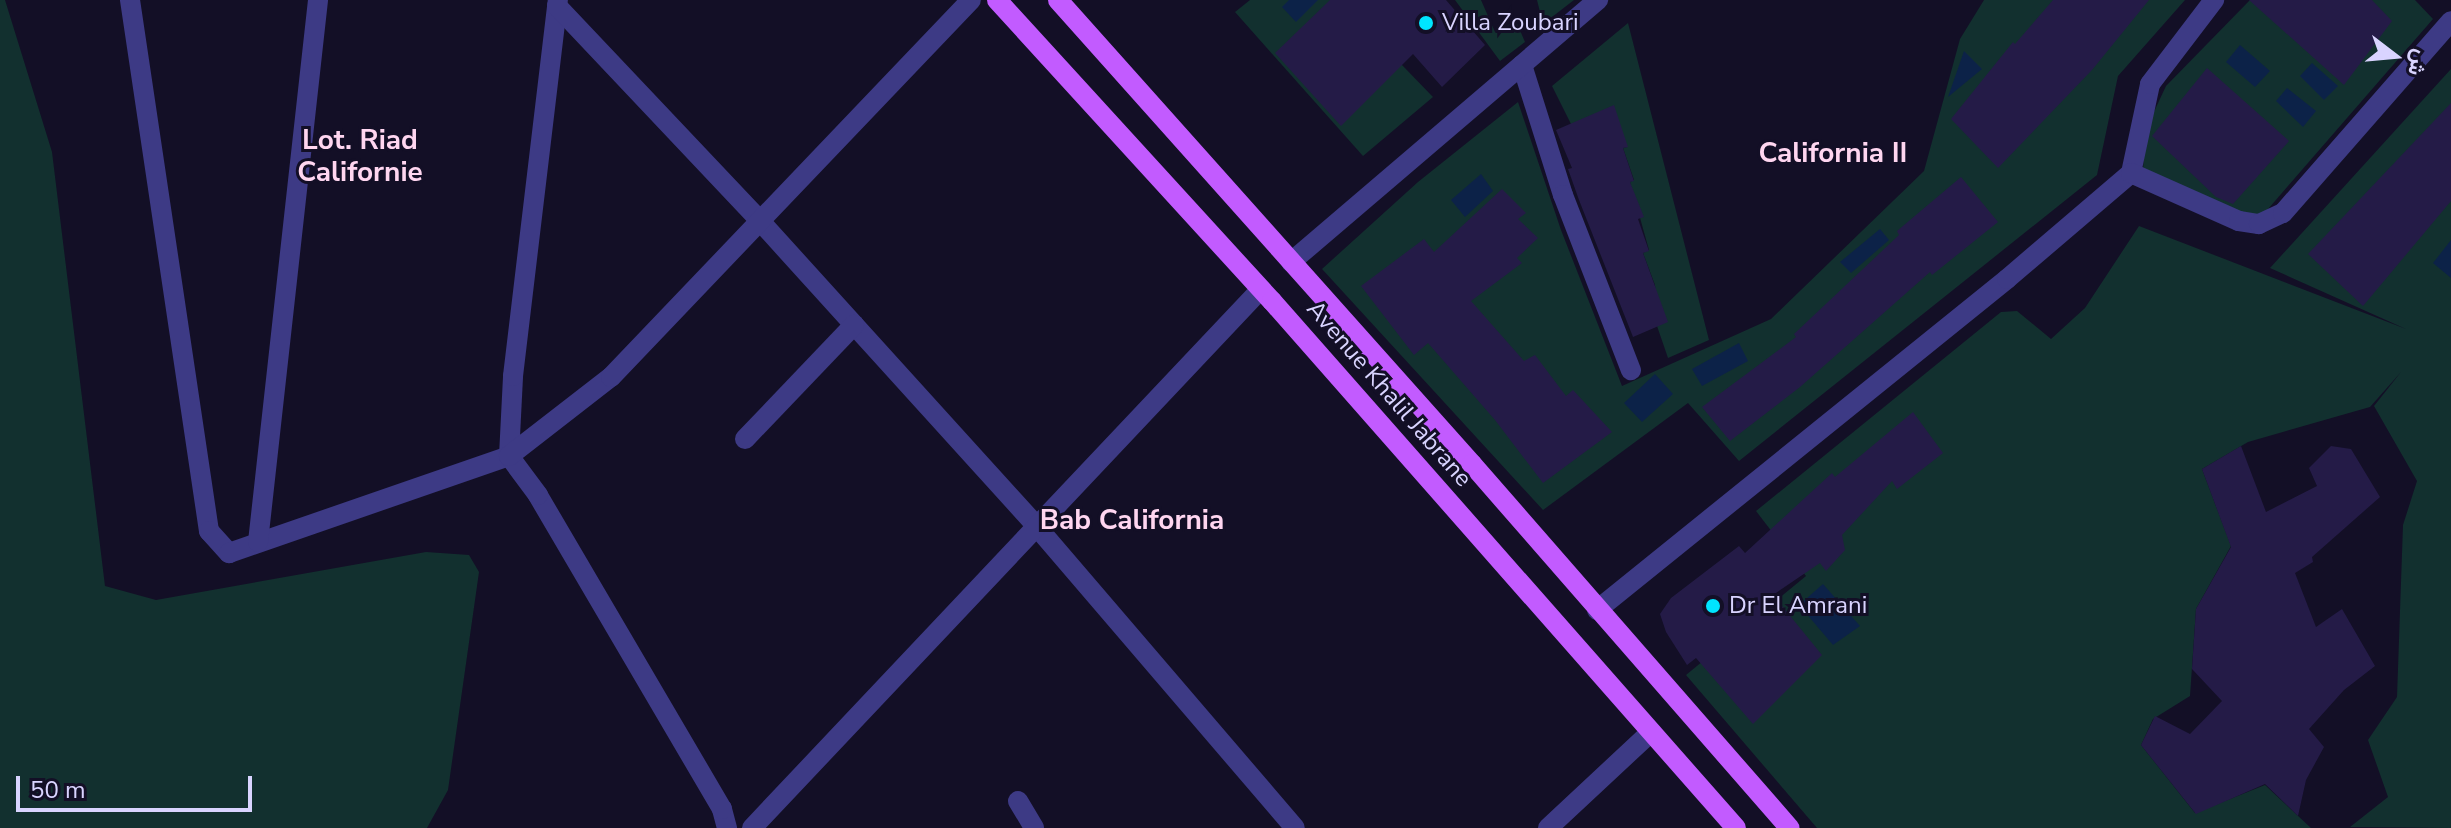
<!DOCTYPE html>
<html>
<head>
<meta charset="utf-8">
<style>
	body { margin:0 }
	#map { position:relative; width:2451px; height:828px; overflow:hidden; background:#130f26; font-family:"Nunito Sans",Vazirmatn,sans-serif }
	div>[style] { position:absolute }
	.green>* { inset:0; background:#12302f }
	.water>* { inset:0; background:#0c2248 }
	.building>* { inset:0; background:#241b47 }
	.street>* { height:20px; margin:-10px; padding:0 10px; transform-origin:10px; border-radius:10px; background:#3d3a85 }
	.primary>* { height:20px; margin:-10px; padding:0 10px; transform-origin:10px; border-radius:10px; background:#c25bff }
	.dots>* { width:22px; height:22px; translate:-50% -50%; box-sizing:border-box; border:4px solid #130f26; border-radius:50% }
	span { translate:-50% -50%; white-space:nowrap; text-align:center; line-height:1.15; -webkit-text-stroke:6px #130f26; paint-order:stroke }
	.poi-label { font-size:24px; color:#d9d4ff }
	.left { translate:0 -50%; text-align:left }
	.street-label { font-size:24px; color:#d9d4ff }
	.quarter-label { font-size:28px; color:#ffd6f0; font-weight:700 }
	.north { position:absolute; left:2355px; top:16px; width:80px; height:80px; -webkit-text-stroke:6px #130f26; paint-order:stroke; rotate:106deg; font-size:22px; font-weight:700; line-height:32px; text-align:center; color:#d9d4ff }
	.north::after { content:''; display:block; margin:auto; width:28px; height:36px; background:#d9d4ff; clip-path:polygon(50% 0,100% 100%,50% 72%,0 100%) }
	.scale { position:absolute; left:16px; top:776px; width:236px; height:36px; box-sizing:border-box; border:4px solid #d9d4ff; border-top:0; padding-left:10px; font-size:24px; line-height:28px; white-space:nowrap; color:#d9d4ff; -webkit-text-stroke:6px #130f26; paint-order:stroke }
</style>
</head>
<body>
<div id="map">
	<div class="green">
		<div style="clip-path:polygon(0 0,5px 0,52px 152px,105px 586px,156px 600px,426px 552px,469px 555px,479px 572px,448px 790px,427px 828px,0 828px)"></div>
		<div style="clip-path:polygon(1250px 0,1339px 0,1433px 97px,1363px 156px,1235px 12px)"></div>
		<div style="clip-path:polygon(1455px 0,1481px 0,1495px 32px,1516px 21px,1525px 42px,1500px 61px)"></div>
		<div style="clip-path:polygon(1537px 0,1574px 0,1543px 24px)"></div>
		<div style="clip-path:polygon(1984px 0,2185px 0,2118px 76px,2097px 175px,1739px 461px,1688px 403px,1543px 510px,1322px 269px,1418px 182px,1518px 102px,1561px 230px,1622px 386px,1771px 319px,1924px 171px,1960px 39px)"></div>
		<div style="clip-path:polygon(2250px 0,2415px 0,2433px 19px,2262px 216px,2247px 215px,2143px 172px,2145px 131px,2166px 86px)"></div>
		<div style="clip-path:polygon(1628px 23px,1709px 340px,1668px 358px,1657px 326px,1655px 285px,1643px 253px,1649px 250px,1630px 182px,1634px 180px,1623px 148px,1627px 147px,1571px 124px,1552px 86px)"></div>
		<div style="clip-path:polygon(2451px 69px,2451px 828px,2350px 827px,2388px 797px,2368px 740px,2397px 697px,2403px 525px,2417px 481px,2374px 406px,2401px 372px,2370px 407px,2248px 442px,2202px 469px,2231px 546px,2196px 609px,2190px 696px,2153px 719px,2141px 745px,2195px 813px,2265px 785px,2311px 828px,1817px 828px,1686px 675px,1806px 576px,1756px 511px,2001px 312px,2017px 311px,2051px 339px,2085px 308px,2139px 226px,2406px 329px,2270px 268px)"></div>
	</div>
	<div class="water">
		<div style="clip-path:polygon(1289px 0,1318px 0,1296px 22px,1282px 7px)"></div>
		<div style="clip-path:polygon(2240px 45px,2270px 71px,2255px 87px,2226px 62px)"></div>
		<div style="clip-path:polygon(1964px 51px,1982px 69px,1948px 97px)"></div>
		<div style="clip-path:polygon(2312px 63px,2338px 86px,2324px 100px,2300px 76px)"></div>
		<div style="clip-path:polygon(2287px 88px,2316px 111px,2303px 127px,2276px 101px)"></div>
		<div style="clip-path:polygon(1481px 174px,1493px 191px,1465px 217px,1451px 200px)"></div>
		<div style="clip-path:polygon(1880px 229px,1889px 240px,1851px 273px,1840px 262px)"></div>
		<div style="clip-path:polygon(2451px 240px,2451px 278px,2433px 263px)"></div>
		<div style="clip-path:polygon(1739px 343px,1748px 361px,1702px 386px,1692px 369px)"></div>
		<div style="clip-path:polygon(1655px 374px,1673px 394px,1642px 422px,1624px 403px)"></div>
		<div style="clip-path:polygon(1823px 584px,1860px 626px,1833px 645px,1799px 605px)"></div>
	</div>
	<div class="building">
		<div style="clip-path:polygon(1330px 0,1446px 0,1485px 45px,1442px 87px,1413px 54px,1341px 126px,1275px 53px)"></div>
		<div style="clip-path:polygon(2053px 0,2149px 0,2092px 70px,1998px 168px,1951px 119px,2013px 42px,2015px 44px)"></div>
		<div style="clip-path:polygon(2249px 0,2372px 0,2392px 21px,2344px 85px)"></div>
		<div style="clip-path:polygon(2207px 68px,2289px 141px,2233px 204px,2216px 197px,2152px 136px)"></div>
		<div style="clip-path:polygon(2451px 103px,2451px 201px,2363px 306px,2308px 254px)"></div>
		<div style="clip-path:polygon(1614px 105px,1628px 147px,1623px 148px,1634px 181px,1630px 182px,1644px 217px,1638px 219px,1649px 251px,1643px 253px,1668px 322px,1633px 337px,1579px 200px,1568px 169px,1572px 168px,1556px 130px)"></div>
		<div style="clip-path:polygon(1961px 177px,1998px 222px,1932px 275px,1930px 272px,1800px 387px,1730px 441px,1702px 407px,1796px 337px,1794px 334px,1899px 235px,1897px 231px)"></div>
		<div style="clip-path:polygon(1502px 189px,1526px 213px,1518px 219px,1538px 238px,1517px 258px,1522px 263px,1471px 301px,1524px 361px,1535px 355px,1566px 396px,1573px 390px,1612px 432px,1543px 483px,1495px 420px,1428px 343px,1414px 355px,1361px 286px,1424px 239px,1434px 252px)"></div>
		<div style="clip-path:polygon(1913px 412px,1943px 453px,1897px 489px,1892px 481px,1842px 535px,1845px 550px,1826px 571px,1820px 563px,1773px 595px,1822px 655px,1753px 724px,1696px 658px,1687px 665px,1666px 632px,1660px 614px,1671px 598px,1739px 546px,1745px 553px,1832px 473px,1835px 477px)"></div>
		<div style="clip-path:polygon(2241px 446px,2266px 512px,2317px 486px,2309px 468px,2331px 446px,2351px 449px,2380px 497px,2312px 557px,2313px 562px,2295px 573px,2316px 627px,2342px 609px,2375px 666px,2344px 690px,2309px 729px,2324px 747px,2306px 780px,2298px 816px,2265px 784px,2196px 814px,2141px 745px,2155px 716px,2190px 734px,2222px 701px,2192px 669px,2196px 609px,2231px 547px,2202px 469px)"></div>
	</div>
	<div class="street">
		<div style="left:130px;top:0;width:537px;rotate:81.54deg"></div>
		<div style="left:209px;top:531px;width:30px;rotate:48deg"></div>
		<div style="left:229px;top:553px;width:296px;rotate:-19.1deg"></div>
		<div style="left:509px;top:456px;width:80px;rotate:-87.1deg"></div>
		<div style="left:513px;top:376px;width:379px;rotate:-83.2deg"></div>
		<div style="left:557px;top:6px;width:296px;rotate:46.6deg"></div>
		<div style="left:760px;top:221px;width:413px;rotate:47.8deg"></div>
		<div style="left:1037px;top:527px;width:396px;rotate:49.4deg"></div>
		<div style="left:1522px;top:65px;width:136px;rotate:72.5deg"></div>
		<div style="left:1563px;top:195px;width:188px;rotate:68.8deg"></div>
		<div style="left:2131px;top:173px;width:91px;rotate:-77.9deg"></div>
		<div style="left:2150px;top:84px;width:106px;rotate:-52.7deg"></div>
		<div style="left:1291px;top:262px;width:404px;rotate:-40.5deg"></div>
		<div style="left:745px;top:439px;width:158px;rotate:-46.3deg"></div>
		<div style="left:258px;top:542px;width:545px;rotate:-83.68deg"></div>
		<div style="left:1597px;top:610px;width:527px;rotate:-38.91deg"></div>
		<div style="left:2007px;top:279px;width:163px;rotate:-40.5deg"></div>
		<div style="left:2131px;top:173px;width:118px;rotate:24deg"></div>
		<div style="left:2239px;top:221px;width:20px;rotate:9deg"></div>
		<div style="left:2259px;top:224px;width:26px;rotate:-25deg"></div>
		<div style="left:2283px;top:213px;width:255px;rotate:-48.8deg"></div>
		<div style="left:1018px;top:801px;width:31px;rotate:59deg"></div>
		<div style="left:727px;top:828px;width:20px;rotate:-105deg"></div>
		<div style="left:722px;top:809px;width:364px;rotate:-120.4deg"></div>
		<div style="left:538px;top:495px;width:49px;rotate:-126.6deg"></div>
		<div style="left:509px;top:456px;width:129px;rotate:-37.8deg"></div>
		<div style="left:611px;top:377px;width:521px;rotate:-46.32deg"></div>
		<div style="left:752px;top:828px;width:741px;rotate:-46.64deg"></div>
		<div style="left:1548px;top:828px;width:141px;rotate:-43deg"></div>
	</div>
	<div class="primary">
		<div style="left:997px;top:0;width:408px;rotate:47.6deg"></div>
		<div style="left:1272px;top:301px;width:702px;rotate:48.64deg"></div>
		<div style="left:1058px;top:0;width:622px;rotate:48.26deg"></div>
		<div style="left:1472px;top:464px;width:483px;rotate:48.9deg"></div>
	</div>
	<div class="dots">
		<div style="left:1426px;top:23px;background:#00e5ff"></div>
		<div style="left:1713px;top:606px;background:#00e5ff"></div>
	</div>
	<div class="poi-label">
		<span class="left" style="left:1442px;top:23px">Villa Zoubari</span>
		<span class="left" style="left:1729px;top:606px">Dr El Amrani</span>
	</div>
	<div class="street-label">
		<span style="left:1389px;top:394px;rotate:49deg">Avenue Khalil Jabrane</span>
	</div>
	<div class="quarter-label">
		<span style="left:360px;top:156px">Lot. Riad<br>Californie</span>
		<span style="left:1833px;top:153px">California II</span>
		<span style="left:1132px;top:520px">Bab California</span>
	</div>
	<div class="north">ش</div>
	<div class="scale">50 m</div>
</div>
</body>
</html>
